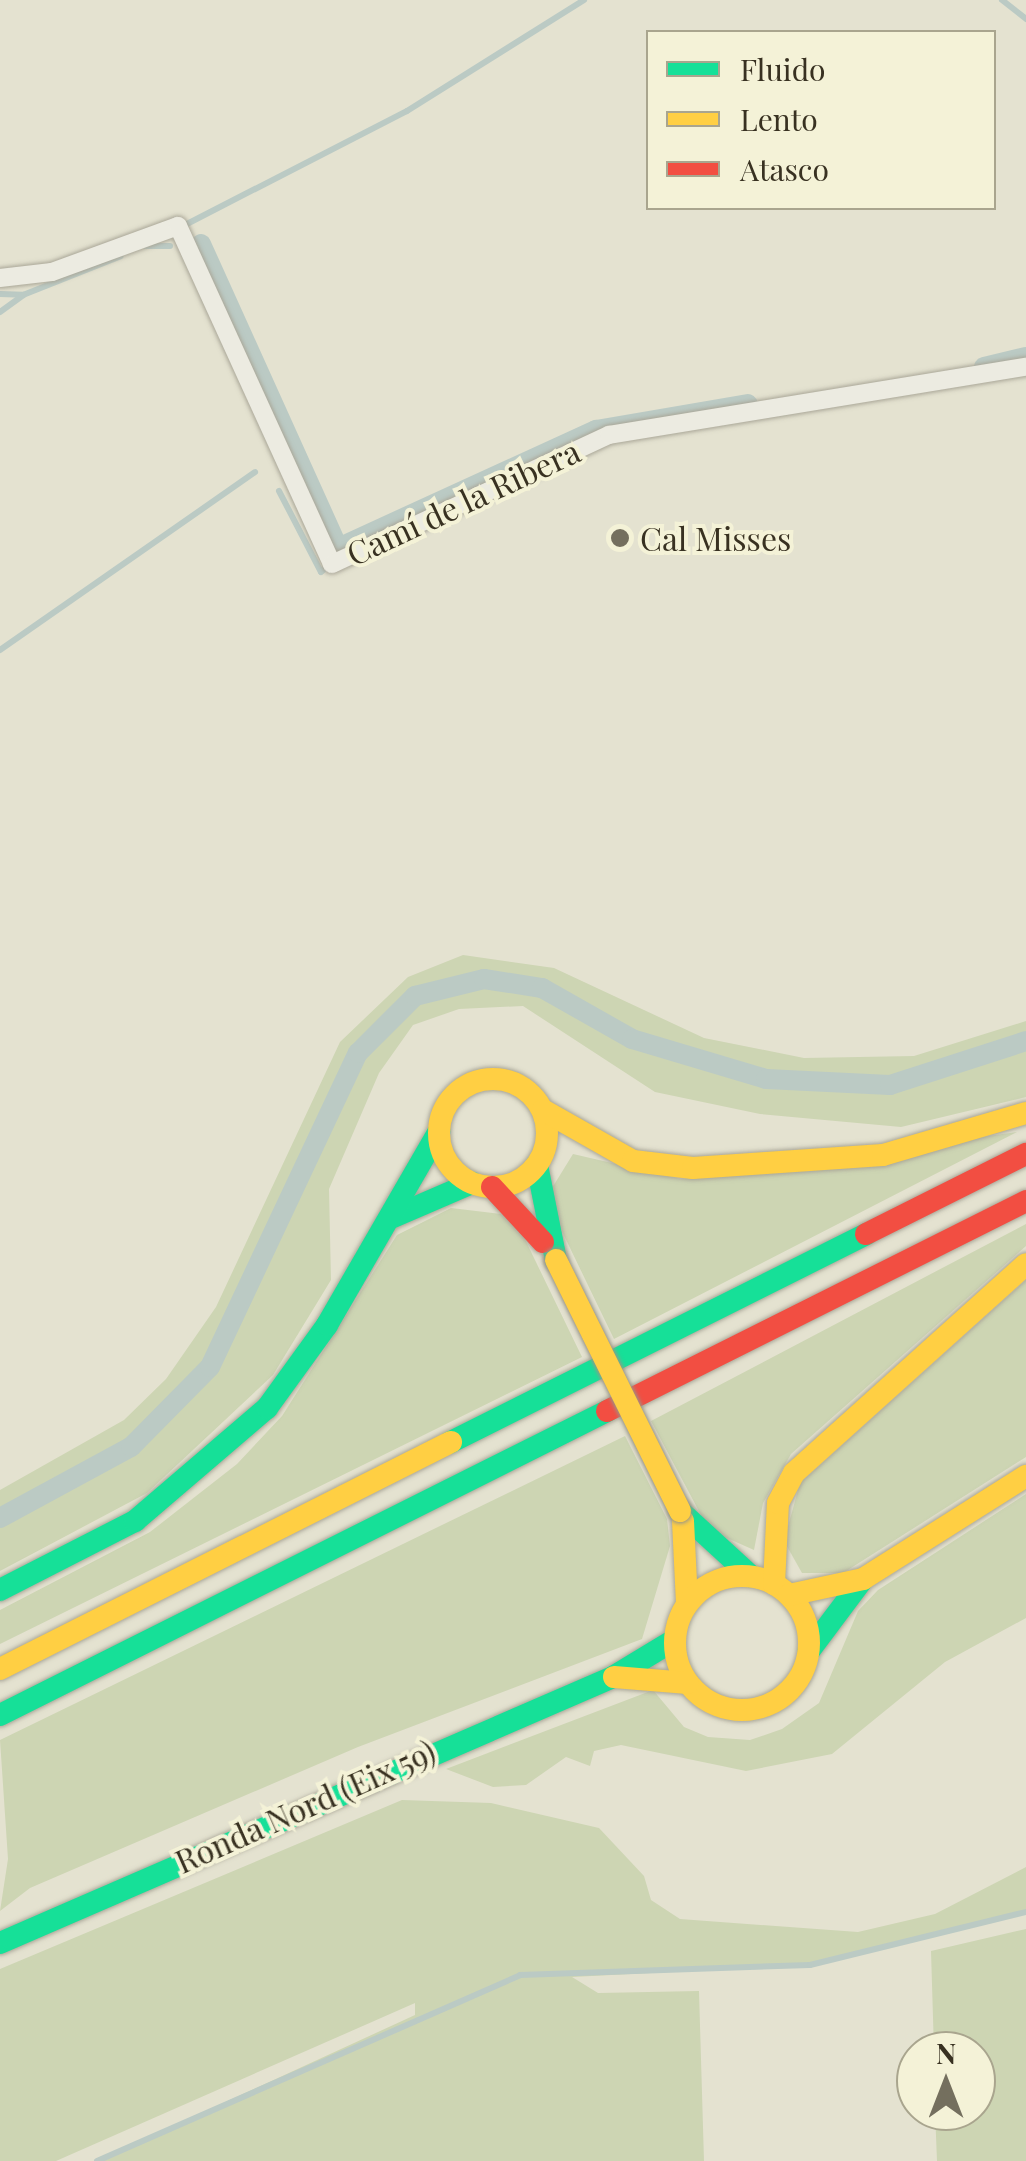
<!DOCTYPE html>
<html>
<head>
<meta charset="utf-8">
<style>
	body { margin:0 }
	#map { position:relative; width:1026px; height:2161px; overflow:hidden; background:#e4e2d0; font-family:"Playfair Display",serif }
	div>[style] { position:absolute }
	.green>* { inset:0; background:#cdd5b3 }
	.stream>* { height:6px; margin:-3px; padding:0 3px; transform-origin:3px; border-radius:3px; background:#bbcac4 }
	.canal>* { height:20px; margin:-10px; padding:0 10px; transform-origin:10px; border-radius:10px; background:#bbcac4 }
	.roads { filter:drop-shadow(0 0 2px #aaa798) drop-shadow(0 0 2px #aaa798) }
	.street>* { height:18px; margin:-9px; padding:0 9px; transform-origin:9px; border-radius:9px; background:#ecebe1 }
	.fast>* { height:22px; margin:-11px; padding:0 11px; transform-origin:11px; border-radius:11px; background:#16e098 }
	.slow>* { height:22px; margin:-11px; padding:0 11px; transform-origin:11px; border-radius:11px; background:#ffcf43 }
	.slow>.ring { margin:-11px; padding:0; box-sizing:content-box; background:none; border:22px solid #ffcf43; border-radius:50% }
	.jam>* { height:22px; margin:-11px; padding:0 11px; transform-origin:11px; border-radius:11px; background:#f24e42 }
	.bridges { filter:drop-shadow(0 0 2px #999688) drop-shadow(0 0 2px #999688) }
	.slow-bridge>* { height:22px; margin:-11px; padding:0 11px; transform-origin:11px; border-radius:11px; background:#ffcf43 }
	.dots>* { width:28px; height:28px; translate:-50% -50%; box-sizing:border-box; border:5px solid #f4f2d7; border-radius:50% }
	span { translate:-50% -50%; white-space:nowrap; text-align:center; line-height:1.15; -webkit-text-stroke:8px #f4f2d7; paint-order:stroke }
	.street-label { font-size:32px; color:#383121 }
	.poi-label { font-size:32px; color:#383121 }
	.left { translate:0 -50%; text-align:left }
	.legend { position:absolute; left:646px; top:30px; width:350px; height:180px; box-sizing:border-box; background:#f4f2d7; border:2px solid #a9a58e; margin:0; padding:12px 18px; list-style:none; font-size:30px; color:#383121 }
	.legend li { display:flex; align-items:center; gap:20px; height:50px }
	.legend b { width:50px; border:2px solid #a9a58e }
	.north { position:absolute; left:896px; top:2031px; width:100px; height:100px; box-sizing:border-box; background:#f4f2d7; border:2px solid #a9a58e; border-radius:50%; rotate:0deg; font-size:28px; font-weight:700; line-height:40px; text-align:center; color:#383121 }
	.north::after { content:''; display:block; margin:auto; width:35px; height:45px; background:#746f5e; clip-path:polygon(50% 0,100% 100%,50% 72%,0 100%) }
</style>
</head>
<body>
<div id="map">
	<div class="green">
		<div style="clip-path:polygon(463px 955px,554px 968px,704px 1038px,804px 1058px,914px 1056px,1026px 1021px,1026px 1097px,901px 1127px,760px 1114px,655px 1092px,523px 1006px,459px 1009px,413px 1025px,379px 1073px,329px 1189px,331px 1280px,273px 1375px,147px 1493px,0 1571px,0 1490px,124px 1420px,166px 1379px,216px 1307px,340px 1042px,408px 977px)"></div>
		<div style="clip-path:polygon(1017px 1132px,614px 1339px,558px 1223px,552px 1188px,573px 1154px,681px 1179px)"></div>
		<div style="clip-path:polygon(451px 1208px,501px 1214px,519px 1227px,582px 1357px,0 1644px,0 1610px,150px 1532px,237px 1464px,282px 1416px,397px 1235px)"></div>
		<div style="clip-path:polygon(1026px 1224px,1026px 1246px,791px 1454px,763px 1503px,754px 1550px,709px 1530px,651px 1421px)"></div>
		<div style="clip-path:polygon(1026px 1280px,1026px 1457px,843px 1573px,802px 1573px,784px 1541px,800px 1483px)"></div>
		<div style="clip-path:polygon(625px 1436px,667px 1519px,670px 1546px,642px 1639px,358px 1747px,30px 1888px,0 1911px,8px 1859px,0 1740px)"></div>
		<div style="clip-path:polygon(1026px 1494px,1026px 1618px,945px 1662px,832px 1754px,746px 1771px,621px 1745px,594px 1751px,590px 1766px,566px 1757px,526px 1785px,493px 1787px,446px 1769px,653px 1690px,684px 1727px,708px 1737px,750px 1740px,782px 1729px,819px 1703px,858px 1611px,878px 1590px)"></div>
		<div style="clip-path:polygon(402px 1800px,491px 1803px,599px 1828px,644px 1876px,651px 1900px,680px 1919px,858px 1932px,935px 1914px,1026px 1867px,1026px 1912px,810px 1965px,572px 1977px,598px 1993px,699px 1991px,704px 2161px,97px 2161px,415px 2015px,415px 2003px,56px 2161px,0 2161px,0 1969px)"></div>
		<div style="clip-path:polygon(1026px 1929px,1026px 2161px,937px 2161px,935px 2111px,976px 2111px,976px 2051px,934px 2051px,931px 1951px)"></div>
	</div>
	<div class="stream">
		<div style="left:1002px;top:0;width:31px;rotate:38deg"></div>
		<div style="left:183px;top:226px;width:252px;rotate:-27.2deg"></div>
		<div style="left:407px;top:111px;width:209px;rotate:-32.1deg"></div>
		<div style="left:146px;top:246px;width:24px"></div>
		<div style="left:0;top:294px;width:23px;rotate:2deg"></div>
		<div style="left:23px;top:295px;width:105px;rotate:-21.7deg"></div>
		<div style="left:0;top:312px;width:29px;rotate:-36deg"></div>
		<div style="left:279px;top:491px;width:91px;rotate:62.6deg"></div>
		<div style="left:321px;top:572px;width:13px;rotate:-42deg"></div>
		<div style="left:0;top:650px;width:311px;rotate:-34.9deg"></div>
		<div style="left:97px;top:2161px;width:462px;rotate:-23.7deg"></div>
		<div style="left:520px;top:1975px;width:290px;rotate:-2deg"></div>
		<div style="left:810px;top:1965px;width:222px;rotate:-13.8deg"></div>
	</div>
	<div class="canal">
		<div style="left:201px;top:244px;width:333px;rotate:65.7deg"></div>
		<div style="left:338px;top:548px;width:284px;rotate:-24.6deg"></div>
		<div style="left:596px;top:430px;width:154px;rotate:-9.7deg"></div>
		<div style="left:984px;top:367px;width:43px;rotate:-13.4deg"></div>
		<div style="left:0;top:1518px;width:149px;rotate:-28.5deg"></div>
		<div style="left:131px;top:1447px;width:112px;rotate:-45.4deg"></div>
		<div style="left:210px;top:1367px;width:347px;rotate:-64.8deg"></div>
		<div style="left:358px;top:1053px;width:81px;rotate:-45deg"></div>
		<div style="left:415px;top:996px;width:71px;rotate:-13.8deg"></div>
		<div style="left:484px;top:979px;width:59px;rotate:8.8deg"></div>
		<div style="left:542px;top:988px;width:103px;rotate:29.5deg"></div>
		<div style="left:632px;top:1039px;width:140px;rotate:16.6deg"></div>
		<div style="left:766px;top:1079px;width:124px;rotate:2.8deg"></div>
		<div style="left:890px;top:1085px;width:143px;rotate:-17.9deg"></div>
	</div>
	<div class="roads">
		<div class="street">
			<div style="left:0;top:278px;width:52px;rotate:-6.6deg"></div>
			<div style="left:52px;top:272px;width:134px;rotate:-20.1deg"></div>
			<div style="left:178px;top:226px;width:371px;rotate:65.5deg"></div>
			<div style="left:332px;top:564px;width:306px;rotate:-25deg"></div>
			<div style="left:609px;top:435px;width:423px;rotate:-9.3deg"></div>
		</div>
		<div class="fast">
			<div style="left:537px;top:1165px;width:97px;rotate:78.7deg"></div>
			<div style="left:393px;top:1217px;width:86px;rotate:-23.3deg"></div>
			<div style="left:451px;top:1442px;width:464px;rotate:-26.6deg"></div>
			<div style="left:680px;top:1511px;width:96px;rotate:42.5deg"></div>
			<div style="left:0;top:1590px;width:152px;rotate:-27.1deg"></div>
			<div style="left:135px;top:1521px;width:174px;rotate:-40.6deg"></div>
			<div style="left:267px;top:1408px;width:102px;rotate:-54.1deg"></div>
			<div style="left:327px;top:1325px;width:224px;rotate:-60deg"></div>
			<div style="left:809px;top:1651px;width:85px;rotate:-53.1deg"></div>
			<div style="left:0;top:1715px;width:679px;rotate:-26.6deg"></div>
			<div style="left:0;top:1943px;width:668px;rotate:-23.46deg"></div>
			<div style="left:613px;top:1677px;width:71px;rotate:-31.2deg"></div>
		</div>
		<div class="slow">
			<div class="ring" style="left:439px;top:1079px;width:86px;height:86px"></div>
			<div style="left:543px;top:1110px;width:103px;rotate:29.5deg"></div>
			<div style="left:633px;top:1161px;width:60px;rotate:6.7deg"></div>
			<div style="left:693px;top:1168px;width:190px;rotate:-3.9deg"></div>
			<div style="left:883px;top:1155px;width:149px;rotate:-16.4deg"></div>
			<div style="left:683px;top:1521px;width:82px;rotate:87.2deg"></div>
			<div class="ring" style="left:675px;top:1576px;width:112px;height:112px"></div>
			<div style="left:774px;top:1584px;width:81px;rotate:-87.2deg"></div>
			<div style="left:778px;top:1503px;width:34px;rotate:-62deg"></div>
			<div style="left:794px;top:1473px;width:312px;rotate:-42deg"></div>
			<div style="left:789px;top:1595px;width:76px;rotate:-12.2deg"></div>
			<div style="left:863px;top:1579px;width:193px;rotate:-32.3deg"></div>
			<div style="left:0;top:1669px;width:505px;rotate:-26.72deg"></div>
			<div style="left:614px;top:1677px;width:74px;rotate:4.6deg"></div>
		</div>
		<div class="jam">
			<div style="left:492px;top:1187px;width:75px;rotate:47.2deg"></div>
			<div style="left:866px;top:1234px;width:179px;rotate:-26.6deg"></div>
			<div style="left:607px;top:1411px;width:469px;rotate:-26.6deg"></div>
		</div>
	</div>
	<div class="bridges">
		<div class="slow-bridge">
			<div style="left:556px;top:1260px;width:280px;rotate:63.7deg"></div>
		</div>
	</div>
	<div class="dots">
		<div style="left:620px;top:538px;background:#746f5e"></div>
	</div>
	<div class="street-label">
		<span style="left:463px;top:502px;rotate:-25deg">Camí de la Ribera</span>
		<span style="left:305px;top:1806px;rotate:-24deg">Ronda Nord (Eix 59)</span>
	</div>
	<div class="poi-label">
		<span class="left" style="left:640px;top:538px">Cal Misses</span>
	</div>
	<ul class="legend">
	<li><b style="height:12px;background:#16e098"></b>Fluido</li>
	<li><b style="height:12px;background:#ffcf43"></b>Lento</li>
	<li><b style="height:12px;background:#f24e42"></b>Atasco</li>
	</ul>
	<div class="north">N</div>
</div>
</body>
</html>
